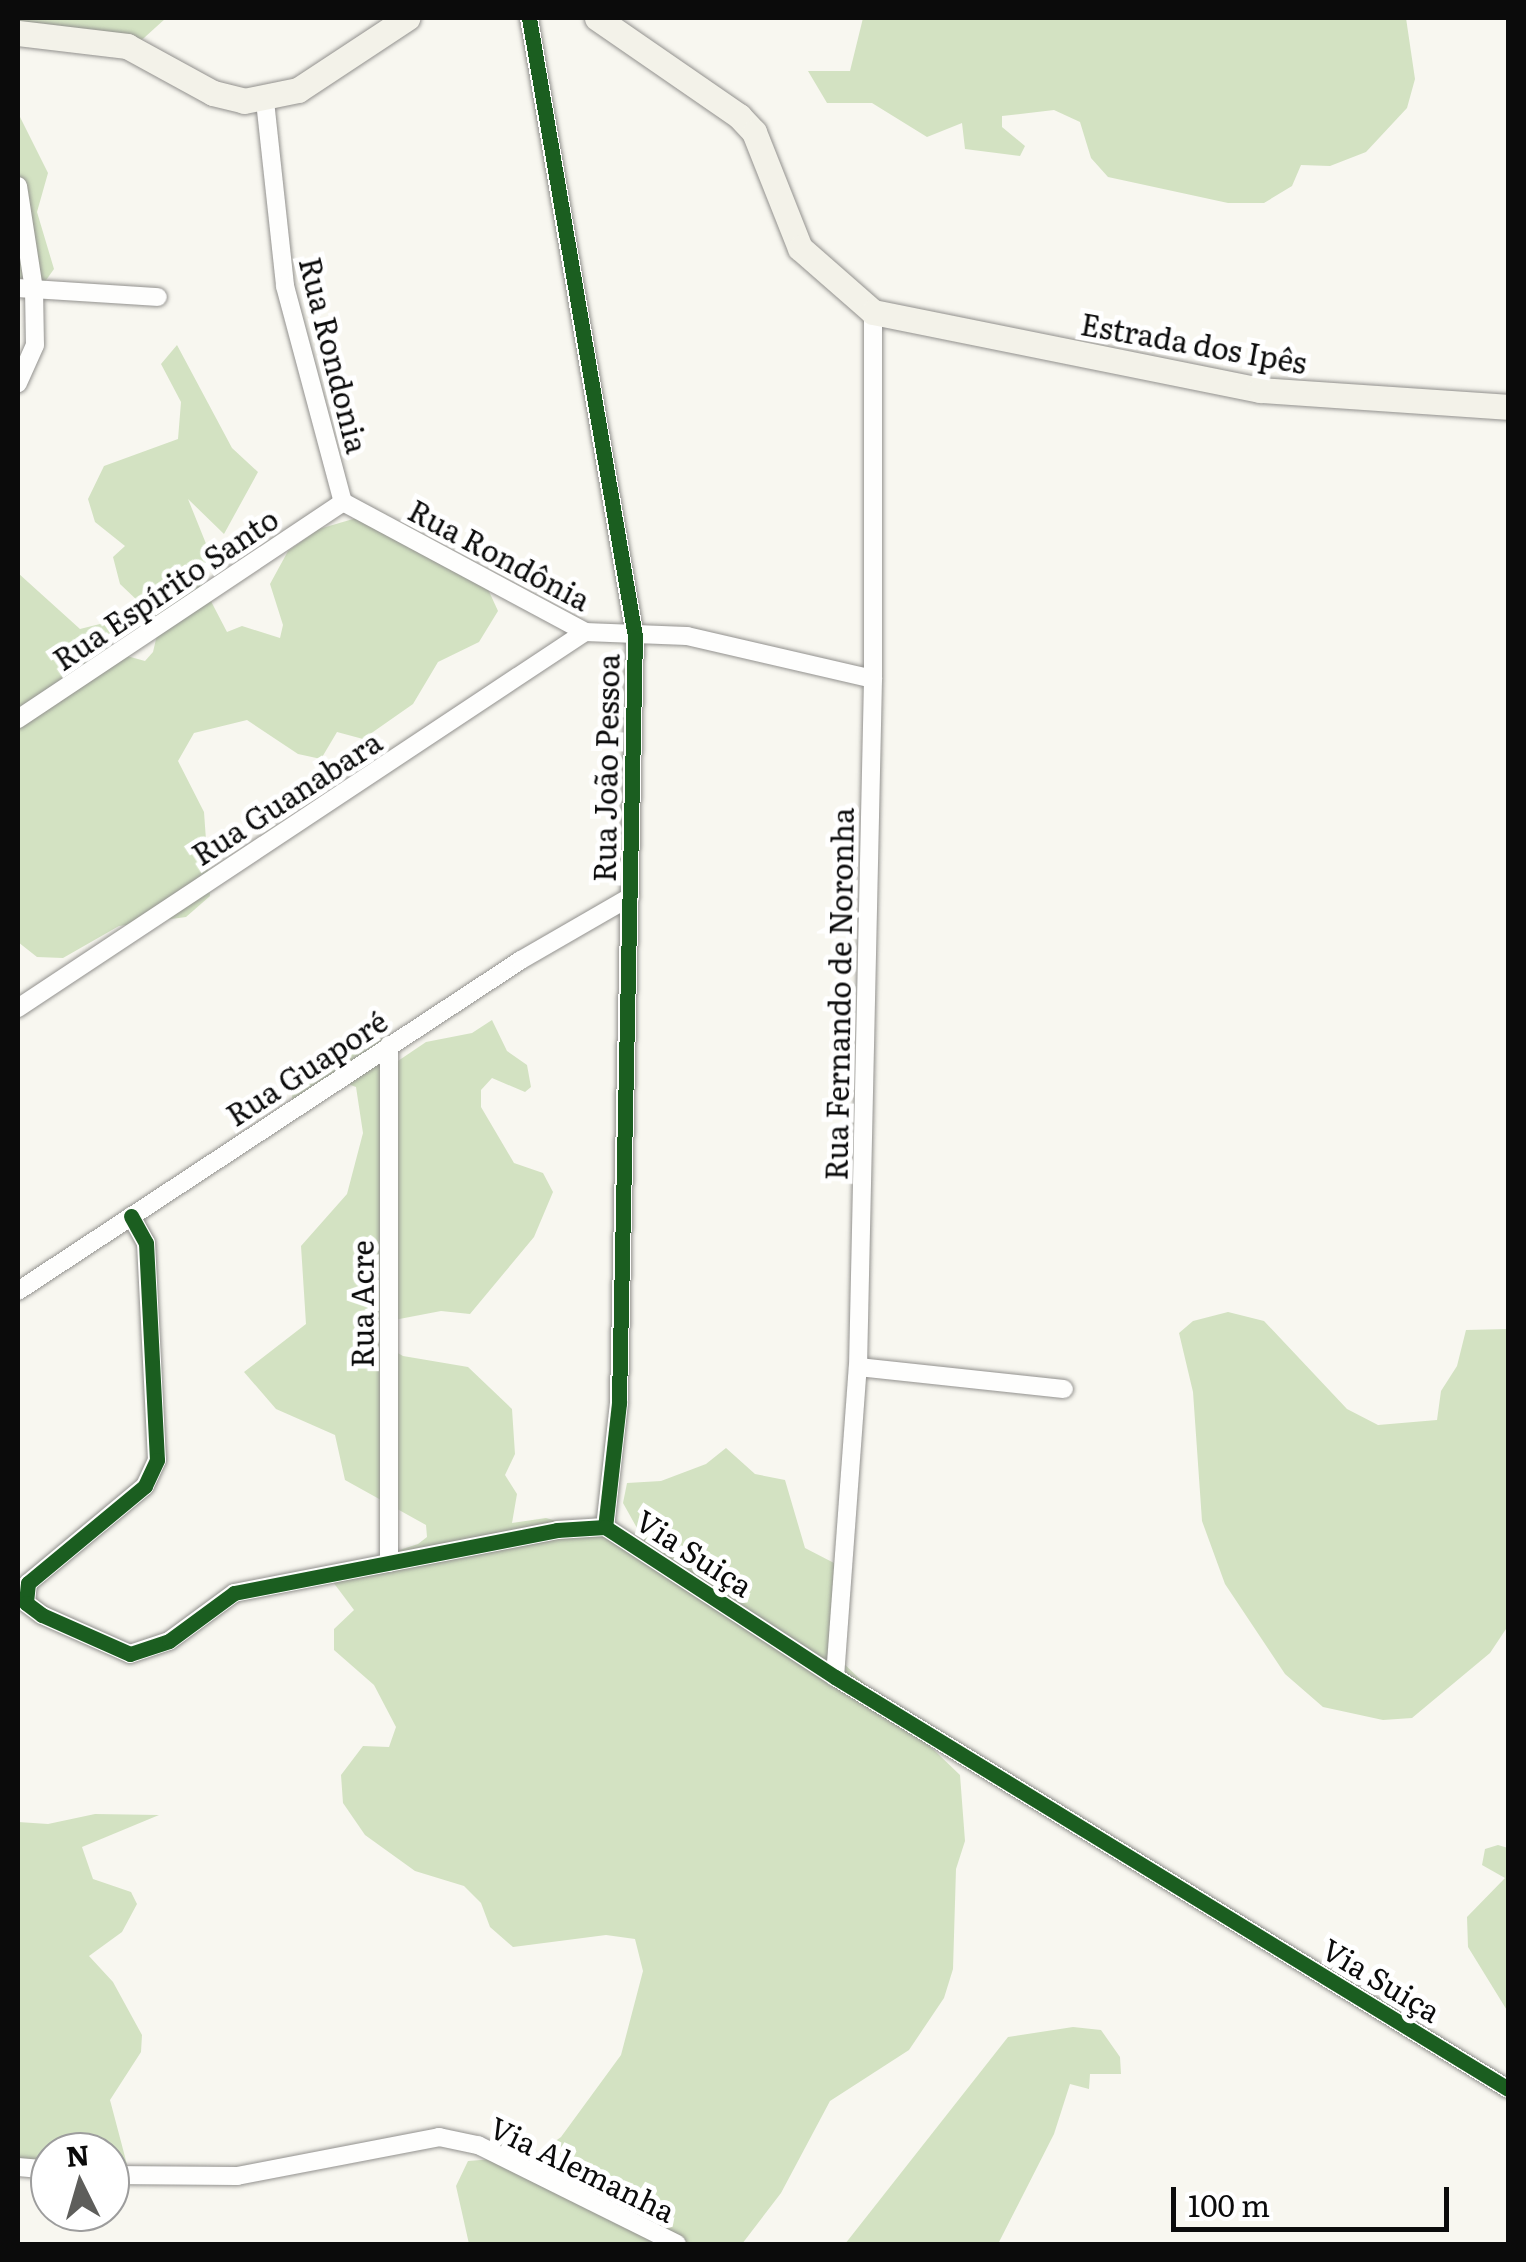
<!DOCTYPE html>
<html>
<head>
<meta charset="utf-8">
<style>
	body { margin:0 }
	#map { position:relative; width:1526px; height:2262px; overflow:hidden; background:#f8f7f0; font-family:Literata,serif }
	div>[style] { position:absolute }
	.forest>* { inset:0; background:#d3e2c2 }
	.roads { filter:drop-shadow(0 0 2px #92918e) drop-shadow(0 0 2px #92918e) }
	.street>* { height:18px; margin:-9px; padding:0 9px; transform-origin:9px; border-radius:9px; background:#fefefd }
	.secondary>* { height:25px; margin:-12.5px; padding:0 12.5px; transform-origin:12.5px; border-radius:12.5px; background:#f3f2e9 }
	.cycleway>* { height:15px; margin:-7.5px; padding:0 7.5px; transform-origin:7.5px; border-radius:7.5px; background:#1b5e20 }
	span { translate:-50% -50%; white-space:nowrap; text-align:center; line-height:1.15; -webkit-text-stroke:10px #fff; paint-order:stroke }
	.street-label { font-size:30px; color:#0b0b0b }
	.frame { position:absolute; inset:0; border:20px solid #0b0b0b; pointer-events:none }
	.north { position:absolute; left:30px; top:2132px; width:100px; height:100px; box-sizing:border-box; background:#fff; border:2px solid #9d9d9d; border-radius:50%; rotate:355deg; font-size:28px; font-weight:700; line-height:40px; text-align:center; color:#0b0b0b }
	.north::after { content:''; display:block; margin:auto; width:35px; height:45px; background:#5e5e5b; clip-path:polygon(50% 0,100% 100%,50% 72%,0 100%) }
	.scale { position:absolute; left:1171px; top:2187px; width:278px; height:45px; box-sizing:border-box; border:5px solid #0b0b0b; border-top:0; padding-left:12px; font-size:30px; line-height:35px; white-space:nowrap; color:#0b0b0b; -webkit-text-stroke:8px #fff; paint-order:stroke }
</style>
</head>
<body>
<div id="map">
	<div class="forest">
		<div style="clip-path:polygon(18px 18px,166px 18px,134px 47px,18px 40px)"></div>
		<div style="clip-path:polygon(863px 18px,1406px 18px,1415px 79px,1407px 108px,1366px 152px,1330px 166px,1301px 165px,1292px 186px,1264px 203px,1228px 203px,1108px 177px,1091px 158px,1080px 122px,1054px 110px,1002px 116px,1002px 127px,1025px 146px,1020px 156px,965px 149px,962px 123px,927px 137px,872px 103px,827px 103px,808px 71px,850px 71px)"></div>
		<div style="clip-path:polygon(18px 113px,48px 173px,37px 212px,54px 269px,44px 283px,18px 288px)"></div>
		<div style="clip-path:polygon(177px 345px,232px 448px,258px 472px,224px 534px,188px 499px,213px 561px,202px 584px,227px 632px,242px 626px,280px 638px,283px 625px,270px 584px,288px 551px,319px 529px,370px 514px,435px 541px,482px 576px,498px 611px,479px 642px,438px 662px,413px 704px,363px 739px,337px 732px,321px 759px,298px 754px,247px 720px,194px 733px,178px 761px,204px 812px,210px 896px,186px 917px,119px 926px,63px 958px,37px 957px,18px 942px,18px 573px,80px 629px,116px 620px,109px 651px,145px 661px,153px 652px,160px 622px,120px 584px,113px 557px,125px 546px,95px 522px,88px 499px,104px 466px,178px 439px,181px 402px,161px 364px)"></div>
		<div style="clip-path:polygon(492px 1020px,507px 1051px,527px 1065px,531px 1087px,525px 1092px,492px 1078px,481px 1090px,481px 1107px,514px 1163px,543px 1173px,553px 1192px,534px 1237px,470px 1314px,441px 1311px,394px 1320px,380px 1331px,382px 1344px,403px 1356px,468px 1367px,512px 1409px,515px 1454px,505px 1475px,517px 1494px,512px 1523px,546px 1518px,638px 1544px,642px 1537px,623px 1503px,627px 1483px,661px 1481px,706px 1464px,726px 1448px,755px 1474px,785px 1480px,805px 1548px,834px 1563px,839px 1659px,960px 1775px,965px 1841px,956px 1869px,953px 1969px,944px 1998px,909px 2050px,830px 2101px,781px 2193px,742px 2244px,469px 2244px,456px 2186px,468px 2161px,535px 2156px,561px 2137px,621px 2055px,643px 1971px,635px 1939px,606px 1935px,513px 1947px,490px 1927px,481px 1903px,464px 1886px,415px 1871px,365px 1835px,343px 1803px,341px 1775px,363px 1746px,389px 1747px,396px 1727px,374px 1685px,334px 1650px,334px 1629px,354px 1610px,327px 1574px,418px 1544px,427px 1537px,426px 1525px,345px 1480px,335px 1435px,276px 1409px,244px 1372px,306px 1324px,301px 1246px,347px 1194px,363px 1133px,356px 1087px,348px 1084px,299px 1108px,292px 1098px,295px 1076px,307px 1063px,382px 1038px,389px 1040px,395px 1063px,426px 1042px,472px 1033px)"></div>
		<div style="clip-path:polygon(1228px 1312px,1264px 1321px,1347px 1409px,1378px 1425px,1437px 1420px,1441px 1391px,1457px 1366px,1466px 1330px,1508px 1329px,1508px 1626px,1490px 1653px,1412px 1718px,1383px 1720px,1323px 1707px,1285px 1674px,1225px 1584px,1202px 1521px,1193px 1392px,1179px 1333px,1193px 1321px)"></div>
		<div style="clip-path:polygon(95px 1814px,159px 1815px,82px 1847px,93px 1879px,131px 1892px,137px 1904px,122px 1932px,89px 1956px,113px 1982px,142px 2035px,141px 2052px,110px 2100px,129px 2172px,128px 2190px,110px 2208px,110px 2152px,50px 2152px,50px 2192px,27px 2160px,18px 2172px,18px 1822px,48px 1824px)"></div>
		<div style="clip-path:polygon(1498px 1845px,1508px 1848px,1508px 2012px,1468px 1947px,1467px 1917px,1505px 1878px,1482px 1865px,1485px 1849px)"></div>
		<div style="clip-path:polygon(1073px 2027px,1101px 2030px,1120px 2057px,1121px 2074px,1090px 2074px,1089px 2089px,1070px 2084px,1054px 2134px,998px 2244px,845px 2244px,1008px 2037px)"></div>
	</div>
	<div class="roads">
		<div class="street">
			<div style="left:529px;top:18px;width:627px;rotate:80.27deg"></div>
			<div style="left:635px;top:636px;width:767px;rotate:91.2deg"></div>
			<div style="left:619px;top:1403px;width:125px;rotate:96.4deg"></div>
			<div style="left:265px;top:101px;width:186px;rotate:83.8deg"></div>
			<div style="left:285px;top:286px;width:224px;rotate:75deg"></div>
			<div style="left:18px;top:186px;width:104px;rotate:81.2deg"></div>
			<div style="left:34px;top:289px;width:56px;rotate:89deg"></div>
			<div style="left:35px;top:345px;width:42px;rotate:114.1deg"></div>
			<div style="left:18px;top:288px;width:140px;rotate:3.7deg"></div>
			<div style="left:343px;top:502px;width:275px;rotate:28.2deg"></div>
			<div style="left:585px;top:632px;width:102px;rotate:2.2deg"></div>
			<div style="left:687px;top:636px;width:191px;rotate:13deg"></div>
			<div style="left:18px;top:719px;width:391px;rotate:-33.7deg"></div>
			<div style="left:18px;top:1008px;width:680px;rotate:-33.55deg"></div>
			<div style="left:131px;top:1216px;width:31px;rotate:61deg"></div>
			<div style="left:146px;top:1243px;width:217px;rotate:87.1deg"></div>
			<div style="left:157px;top:1460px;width:29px;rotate:115deg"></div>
			<div style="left:145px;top:1486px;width:152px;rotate:140.3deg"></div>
			<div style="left:28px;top:1583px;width:20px;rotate:96deg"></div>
			<div style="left:26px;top:1603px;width:20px;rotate:37deg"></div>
			<div style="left:42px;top:1615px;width:96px;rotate:23.9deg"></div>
			<div style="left:130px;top:1654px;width:41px;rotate:-18.4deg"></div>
			<div style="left:169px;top:1641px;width:81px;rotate:-36.4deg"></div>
			<div style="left:234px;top:1593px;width:329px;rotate:-11deg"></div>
			<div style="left:557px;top:1530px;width:48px;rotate:-3.6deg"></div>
			<div style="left:605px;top:1527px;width:275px;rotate:33.1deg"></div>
			<div style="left:835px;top:1677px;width:789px;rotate:31.47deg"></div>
			<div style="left:18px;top:1291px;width:602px;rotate:-33.35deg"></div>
			<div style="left:521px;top:960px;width:126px;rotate:-30deg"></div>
			<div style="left:858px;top:1367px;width:207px;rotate:6.1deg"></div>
			<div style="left:389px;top:1563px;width:518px;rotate:-90deg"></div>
			<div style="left:835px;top:1677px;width:311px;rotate:-85.8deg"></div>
			<div style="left:858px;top:1367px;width:688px;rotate:-88.75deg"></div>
			<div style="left:873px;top:679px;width:367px;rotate:-90deg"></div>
			<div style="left:18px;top:2167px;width:32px;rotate:5deg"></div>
			<div style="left:110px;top:2175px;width:127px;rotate:0.5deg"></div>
			<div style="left:237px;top:2176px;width:206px;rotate:-10.9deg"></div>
			<div style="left:439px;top:2137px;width:40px;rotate:12deg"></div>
			<div style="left:478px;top:2145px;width:222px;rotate:26.4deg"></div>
		</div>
		<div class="secondary">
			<div style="left:597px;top:18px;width:173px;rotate:34.6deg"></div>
			<div style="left:739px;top:116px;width:22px;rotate:47deg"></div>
			<div style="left:754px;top:132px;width:125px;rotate:68.4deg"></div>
			<div style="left:800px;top:248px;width:97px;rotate:41.2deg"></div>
			<div style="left:873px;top:312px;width:395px;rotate:11.4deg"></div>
			<div style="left:1260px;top:390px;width:249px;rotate:3.9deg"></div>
			<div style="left:18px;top:33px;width:110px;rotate:6.8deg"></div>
			<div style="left:127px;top:46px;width:98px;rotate:28.7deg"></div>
			<div style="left:213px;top:93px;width:32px;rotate:14deg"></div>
			<div style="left:244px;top:101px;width:55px;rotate:-11.5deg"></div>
			<div style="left:298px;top:90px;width:131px;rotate:-33.4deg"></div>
		</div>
	</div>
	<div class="cycleway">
		<div style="left:529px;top:18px;width:627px;rotate:80.27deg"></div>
		<div style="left:635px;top:636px;width:767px;rotate:91.2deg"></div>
		<div style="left:619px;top:1403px;width:125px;rotate:96.4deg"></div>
		<div style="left:131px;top:1216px;width:31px;rotate:61deg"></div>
		<div style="left:146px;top:1243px;width:217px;rotate:87.1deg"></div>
		<div style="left:157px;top:1460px;width:29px;rotate:115deg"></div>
		<div style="left:145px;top:1486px;width:152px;rotate:140.3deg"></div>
		<div style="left:28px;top:1583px;width:20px;rotate:96deg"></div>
		<div style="left:26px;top:1603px;width:20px;rotate:37deg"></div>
		<div style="left:42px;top:1615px;width:96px;rotate:23.9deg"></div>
		<div style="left:130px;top:1654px;width:41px;rotate:-18.4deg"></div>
		<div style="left:169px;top:1641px;width:81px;rotate:-36.4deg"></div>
		<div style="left:234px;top:1593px;width:329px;rotate:-11deg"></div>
		<div style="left:557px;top:1530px;width:48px;rotate:-3.6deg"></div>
		<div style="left:605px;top:1527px;width:275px;rotate:33.1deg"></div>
		<div style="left:835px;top:1677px;width:789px;rotate:31.47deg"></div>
	</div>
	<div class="street-label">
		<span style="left:1194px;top:342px;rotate:10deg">Estrada dos Ipês</span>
		<span style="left:335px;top:355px;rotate:76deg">Rua Rondonia</span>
		<span style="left:500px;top:554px;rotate:28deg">Rua Rondônia</span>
		<span style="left:165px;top:588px;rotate:-34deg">Rua Espírito Santo</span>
		<span style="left:605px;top:768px;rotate:-89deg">Rua João Pessoa</span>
		<span style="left:286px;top:797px;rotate:-33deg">Rua Guanabara</span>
		<span style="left:838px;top:994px;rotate:-89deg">Rua Fernando de Noronha</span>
		<span style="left:306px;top:1067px;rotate:-33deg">Rua Guaporé</span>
		<span style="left:361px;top:1304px;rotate:-90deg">Rua Acre</span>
		<span style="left:695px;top:1552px;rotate:33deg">Via Suiça</span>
		<span style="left:1382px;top:1979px;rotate:31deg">Via Suiça</span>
		<span style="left:583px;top:2168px;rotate:26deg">Via Alemanha</span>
	</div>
	<div class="frame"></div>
	<div class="north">N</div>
	<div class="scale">100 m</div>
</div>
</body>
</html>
